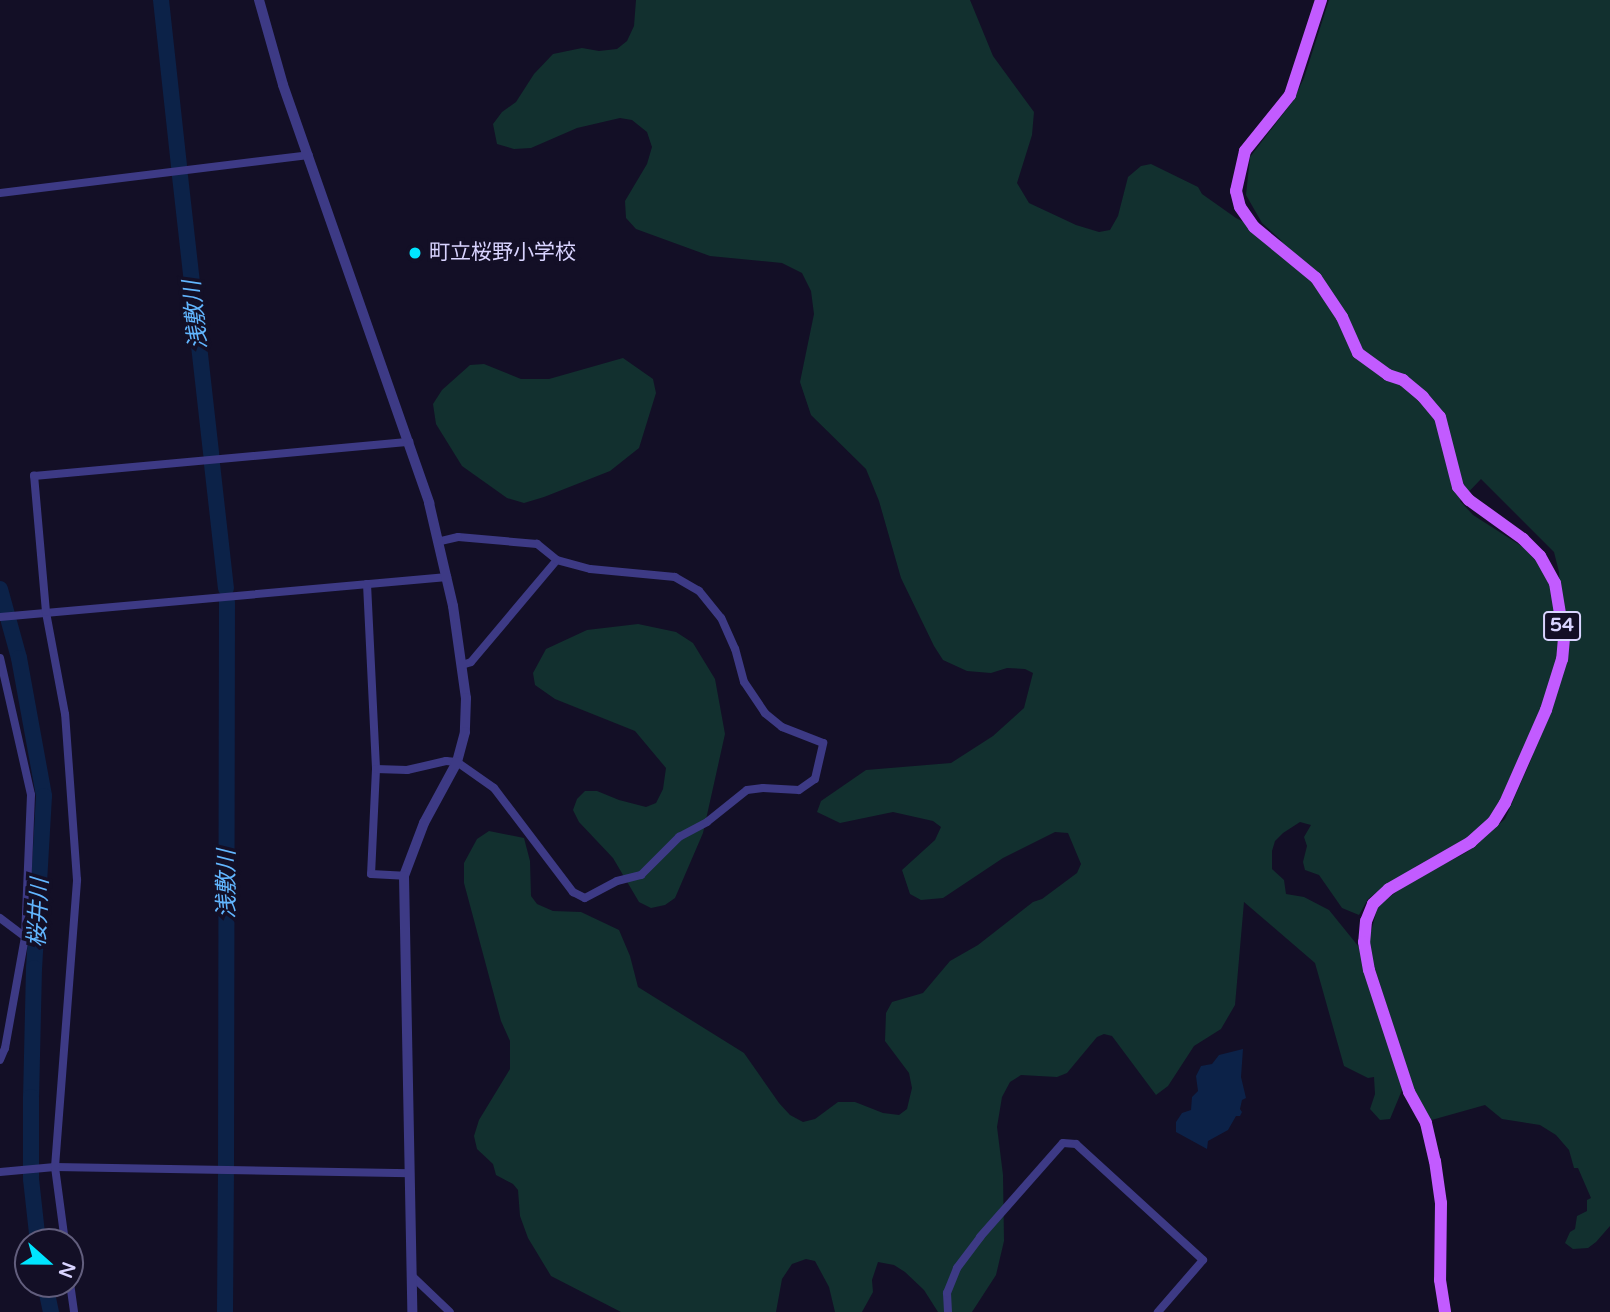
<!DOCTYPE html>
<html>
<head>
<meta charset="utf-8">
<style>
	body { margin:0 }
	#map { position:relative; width:1610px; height:1312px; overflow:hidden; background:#130f26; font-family:"Varela Round","Noto Sans JP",sans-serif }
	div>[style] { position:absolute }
	.green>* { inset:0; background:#12302f }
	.water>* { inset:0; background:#0c2248 }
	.river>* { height:16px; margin:-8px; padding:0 8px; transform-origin:8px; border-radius:8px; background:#0c2248 }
	.minor>* { height:8px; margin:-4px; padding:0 4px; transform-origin:4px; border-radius:4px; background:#3d3a85 }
	.tertiary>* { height:10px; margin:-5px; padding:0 5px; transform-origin:5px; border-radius:5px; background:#3d3a85 }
	.primary>* { height:12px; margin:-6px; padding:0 6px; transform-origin:6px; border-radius:6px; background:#c25bff }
	.dots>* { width:19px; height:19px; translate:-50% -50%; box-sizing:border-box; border:4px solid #130f26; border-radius:50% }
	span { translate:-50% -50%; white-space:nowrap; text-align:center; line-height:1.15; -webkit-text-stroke:7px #130f26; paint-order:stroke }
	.shield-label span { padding:2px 5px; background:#130f26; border:2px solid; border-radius:5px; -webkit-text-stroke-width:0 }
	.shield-label { font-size:19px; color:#d9d4ff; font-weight:700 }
	.poi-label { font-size:21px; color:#d9d4ff }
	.left { translate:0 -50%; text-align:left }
	.water-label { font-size:23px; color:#62b6ff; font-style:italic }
	.north { position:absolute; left:14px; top:1228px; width:70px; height:70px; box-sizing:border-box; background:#130f26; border:2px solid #625e7d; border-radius:50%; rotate:111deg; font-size:19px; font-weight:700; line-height:28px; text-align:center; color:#d9d4ff }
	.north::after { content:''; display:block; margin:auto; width:24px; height:32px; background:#00e5ff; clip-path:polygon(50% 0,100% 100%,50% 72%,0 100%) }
</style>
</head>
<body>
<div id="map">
	<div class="green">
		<div style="clip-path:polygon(636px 0,970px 0,993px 56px,1034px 112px,1032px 135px,1017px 183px,1029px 203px,1076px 225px,1099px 232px,1110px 230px,1118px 216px,1128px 177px,1141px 166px,1151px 164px,1198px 187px,1202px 194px,1236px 218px,1283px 242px,1262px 223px,1246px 195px,1250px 157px,1293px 101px,1304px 78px,1329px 0,1610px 0,1610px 1226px,1596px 1242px,1588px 1248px,1573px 1249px,1565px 1243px,1570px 1232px,1575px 1229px,1577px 1216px,1587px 1211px,1587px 1200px,1591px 1198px,1578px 1168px,1574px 1168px,1569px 1150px,1556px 1135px,1540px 1125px,1502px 1119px,1485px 1105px,1428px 1121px,1411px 1082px,1370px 953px,1370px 935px,1378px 906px,1405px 885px,1467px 852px,1505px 819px,1531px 760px,1562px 671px,1559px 572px,1554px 552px,1481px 479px,1460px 501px,1473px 515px,1523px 547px,1545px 571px,1560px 619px,1561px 657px,1503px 817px,1415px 867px,1406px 882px,1377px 892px,1368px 899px,1359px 915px,1342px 908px,1319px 875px,1305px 870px,1303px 862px,1307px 846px,1304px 837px,1311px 825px,1300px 822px,1283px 833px,1275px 841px,1272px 851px,1272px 869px,1284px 880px,1286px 894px,1304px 897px,1329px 910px,1363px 952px,1407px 1078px,1390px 1119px,1380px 1120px,1370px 1109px,1375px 1094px,1374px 1077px,1368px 1078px,1344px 1066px,1315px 963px,1244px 902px,1235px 1005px,1221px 1029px,1194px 1046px,1168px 1086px,1156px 1095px,1112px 1036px,1104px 1034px,1097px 1037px,1067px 1073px,1057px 1077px,1021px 1075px,1010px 1082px,1002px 1097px,997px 1127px,1003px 1175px,1004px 1241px,996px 1275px,972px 1312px,938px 1312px,924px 1290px,905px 1272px,894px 1265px,878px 1262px,872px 1280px,873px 1292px,862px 1312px,835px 1312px,829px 1287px,815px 1261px,806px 1259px,792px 1264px,782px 1279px,776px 1312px,621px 1312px,551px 1276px,528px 1238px,520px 1216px,518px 1190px,513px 1184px,496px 1175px,493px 1164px,477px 1149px,474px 1136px,479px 1120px,510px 1069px,510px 1041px,501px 1021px,464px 883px,464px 863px,477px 839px,489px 831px,524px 838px,530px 861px,531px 896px,537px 904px,553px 911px,581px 912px,619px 930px,630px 956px,638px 987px,744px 1053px,779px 1103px,790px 1115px,803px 1122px,815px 1119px,838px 1102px,855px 1102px,883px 1113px,899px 1115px,907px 1109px,912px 1088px,909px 1073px,885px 1041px,886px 1013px,892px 1002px,923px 993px,950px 961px,978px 945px,1033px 902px,1042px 899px,1077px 873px,1081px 864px,1068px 833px,1055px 832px,1003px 858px,943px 898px,921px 900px,910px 894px,902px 870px,935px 840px,941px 827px,933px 821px,893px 812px,840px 823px,817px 812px,821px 801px,866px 770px,951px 763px,993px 736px,1024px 708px,1033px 673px,1025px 669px,1007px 668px,991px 673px,967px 671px,943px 660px,934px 646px,901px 578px,879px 501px,866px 469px,811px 415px,800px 382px,814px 314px,811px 291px,802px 273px,782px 263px,710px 256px,636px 229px,626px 218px,625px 201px,647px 164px,652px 147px,647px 132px,632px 120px,620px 118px,577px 128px,531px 148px,514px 149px,497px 144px,493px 124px,502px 112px,516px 102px,534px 74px,553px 54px,582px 48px,599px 51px,617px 49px,627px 41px,634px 26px)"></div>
		<div style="clip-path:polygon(623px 358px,653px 379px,656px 393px,639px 448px,610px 471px,544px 497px,524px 503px,507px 498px,462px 466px,436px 424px,433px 404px,442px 390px,470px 365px,484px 364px,521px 379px,549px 379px)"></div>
		<div style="clip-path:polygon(638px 624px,676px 632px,693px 643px,715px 679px,725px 734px,703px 833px,675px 898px,665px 905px,651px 908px,639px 902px,613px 858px,579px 822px,573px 810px,577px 799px,585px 791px,597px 791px,619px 800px,646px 807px,656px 803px,663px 789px,666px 768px,635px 731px,555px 699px,535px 685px,533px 673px,546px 649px,587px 630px)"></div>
	</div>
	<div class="water">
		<div style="clip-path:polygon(1243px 1049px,1241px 1077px,1246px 1098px,1242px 1100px,1240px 1109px,1242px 1112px,1240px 1116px,1236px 1116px,1228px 1130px,1208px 1141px,1207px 1149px,1176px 1132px,1176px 1122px,1182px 1113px,1191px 1110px,1192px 1097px,1198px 1091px,1196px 1076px,1201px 1066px,1212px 1064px,1219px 1055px)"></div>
	</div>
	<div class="river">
		<div style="left:161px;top:0;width:168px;rotate:83.8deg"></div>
		<div style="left:180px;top:176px;width:280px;rotate:83.6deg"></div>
		<div style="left:212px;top:464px;width:125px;rotate:83.6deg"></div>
		<div style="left:0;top:589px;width:72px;rotate:74.6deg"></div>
		<div style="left:19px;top:658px;width:140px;rotate:79.7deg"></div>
		<div style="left:44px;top:796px;width:172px;rotate:93.3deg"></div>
		<div style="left:34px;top:968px;width:129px;rotate:91.3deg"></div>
		<div style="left:31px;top:1097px;width:82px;rotate:90deg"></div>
		<div style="left:31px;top:1179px;width:63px;rotate:83.7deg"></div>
		<div style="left:226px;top:1166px;width:564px;rotate:-89.9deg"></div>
		<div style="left:45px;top:1284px;width:29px;rotate:78deg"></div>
		<div style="left:225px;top:1312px;width:137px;rotate:-89.6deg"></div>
	</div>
	<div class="minor">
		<div style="left:0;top:193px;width:311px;rotate:-7deg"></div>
		<div style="left:367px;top:584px;width:185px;rotate:87.2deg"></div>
		<div style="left:376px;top:769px;width:105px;rotate:92.7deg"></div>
		<div style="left:371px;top:874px;width:33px;rotate:3deg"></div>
		<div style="left:0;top:617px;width:449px;rotate:-5.1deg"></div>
		<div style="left:0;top:658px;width:140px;rotate:77.2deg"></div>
		<div style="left:31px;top:795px;width:142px;rotate:92.4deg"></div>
		<div style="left:25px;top:937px;width:113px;rotate:100.2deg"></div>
		<div style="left:5px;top:1048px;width:13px;rotate:113deg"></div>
		<div style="left:462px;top:665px;width:9px;rotate:-18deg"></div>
		<div style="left:471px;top:662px;width:133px;rotate:-49.9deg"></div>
		<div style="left:376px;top:769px;width:31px;rotate:2deg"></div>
		<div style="left:407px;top:770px;width:40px;rotate:-13deg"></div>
		<div style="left:446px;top:761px;width:11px;rotate:5deg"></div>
		<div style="left:457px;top:762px;width:45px;rotate:35.1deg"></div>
		<div style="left:494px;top:788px;width:131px;rotate:52.8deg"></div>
		<div style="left:573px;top:892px;width:13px;rotate:27deg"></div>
		<div style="left:585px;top:898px;width:36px;rotate:-28deg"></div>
		<div style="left:617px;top:881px;width:25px;rotate:-14deg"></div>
		<div style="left:641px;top:875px;width:54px;rotate:-45deg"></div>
		<div style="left:679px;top:837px;width:32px;rotate:-28deg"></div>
		<div style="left:707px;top:822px;width:51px;rotate:-38.7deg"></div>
		<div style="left:747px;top:790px;width:16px;rotate:-7deg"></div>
		<div style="left:763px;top:788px;width:36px;rotate:3deg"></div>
		<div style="left:799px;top:790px;width:19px;rotate:-35deg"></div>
		<div style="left:815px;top:779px;width:37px;rotate:-77deg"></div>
		<div style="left:823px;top:743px;width:44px;rotate:-158.7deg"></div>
		<div style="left:782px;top:727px;width:22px;rotate:-141deg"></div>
		<div style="left:765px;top:713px;width:37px;rotate:-124deg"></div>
		<div style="left:744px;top:682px;width:34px;rotate:-105deg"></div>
		<div style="left:735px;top:649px;width:34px;rotate:-114deg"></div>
		<div style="left:721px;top:618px;width:35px;rotate:-129deg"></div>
		<div style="left:699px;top:591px;width:28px;rotate:-150deg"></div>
		<div style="left:675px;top:577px;width:85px;rotate:-174.6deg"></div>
		<div style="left:590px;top:569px;width:34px;rotate:-165deg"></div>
		<div style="left:557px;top:560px;width:26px;rotate:-141deg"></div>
		<div style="left:537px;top:544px;width:79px;rotate:-174.9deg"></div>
		<div style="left:458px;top:537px;width:18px;rotate:167deg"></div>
		<div style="left:0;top:918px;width:31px;rotate:37deg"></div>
		<div style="left:0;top:1172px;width:55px;rotate:-5.2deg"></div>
		<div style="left:55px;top:1167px;width:355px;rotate:1deg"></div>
		<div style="left:65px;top:1242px;width:76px;rotate:-97.6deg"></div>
		<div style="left:55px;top:1167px;width:288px;rotate:-85.6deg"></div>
		<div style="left:77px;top:880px;width:166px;rotate:-94.1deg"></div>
		<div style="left:65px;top:714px;width:104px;rotate:-100.6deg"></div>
		<div style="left:46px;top:612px;width:137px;rotate:-95deg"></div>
		<div style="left:34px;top:476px;width:377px;rotate:-5.2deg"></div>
		<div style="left:412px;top:1276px;width:52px;rotate:43.5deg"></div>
		<div style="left:70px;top:1283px;width:29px;rotate:82deg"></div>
		<div style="left:948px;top:1312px;width:19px;rotate:-93deg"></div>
		<div style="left:947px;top:1293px;width:27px;rotate:-68deg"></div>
		<div style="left:957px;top:1268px;width:39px;rotate:-53deg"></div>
		<div style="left:980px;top:1237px;width:125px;rotate:-48.6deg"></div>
		<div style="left:1063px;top:1143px;width:13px;rotate:4deg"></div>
		<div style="left:1076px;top:1144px;width:172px;rotate:42.4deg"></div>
		<div style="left:1203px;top:1260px;width:69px;rotate:130.9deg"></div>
	</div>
	<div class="tertiary">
		<div style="left:259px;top:0;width:88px;rotate:74.2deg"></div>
		<div style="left:283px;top:85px;width:443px;rotate:70.7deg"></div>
		<div style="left:429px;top:503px;width:106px;rotate:76.9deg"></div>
		<div style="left:453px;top:606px;width:93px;rotate:82deg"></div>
		<div style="left:466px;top:698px;width:34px;rotate:92deg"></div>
		<div style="left:465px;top:732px;width:31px;rotate:105deg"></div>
		<div style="left:457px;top:762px;width:69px;rotate:118.4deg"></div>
		<div style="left:424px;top:823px;width:57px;rotate:110.7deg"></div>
		<div style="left:404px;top:876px;width:436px;rotate:88.9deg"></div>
	</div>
	<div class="primary">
		<div style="left:1321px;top:0;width:100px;rotate:108.1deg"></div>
		<div style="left:1290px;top:95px;width:72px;rotate:128.8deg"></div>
		<div style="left:1245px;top:151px;width:41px;rotate:102.7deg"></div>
		<div style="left:1236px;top:191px;width:16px;rotate:76deg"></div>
		<div style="left:1240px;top:207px;width:24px;rotate:55deg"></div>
		<div style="left:1254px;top:227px;width:80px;rotate:39.4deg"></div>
		<div style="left:1316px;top:278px;width:47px;rotate:56.3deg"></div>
		<div style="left:1342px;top:317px;width:39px;rotate:66deg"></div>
		<div style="left:1358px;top:353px;width:37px;rotate:36deg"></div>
		<div style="left:1388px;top:375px;width:16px;rotate:18deg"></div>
		<div style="left:1403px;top:380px;width:26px;rotate:40deg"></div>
		<div style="left:1423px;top:397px;width:26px;rotate:50deg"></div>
		<div style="left:1440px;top:417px;width:72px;rotate:75.6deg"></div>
		<div style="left:1458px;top:487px;width:17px;rotate:50deg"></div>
		<div style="left:1469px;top:500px;width:67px;rotate:35.8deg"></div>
		<div style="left:1523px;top:539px;width:24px;rotate:45deg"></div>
		<div style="left:1540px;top:556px;width:31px;rotate:61deg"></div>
		<div style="left:1555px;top:583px;width:56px;rotate:80.7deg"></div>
		<div style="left:1564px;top:638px;width:21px;rotate:95deg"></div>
		<div style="left:1562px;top:659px;width:53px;rotate:107.4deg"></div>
		<div style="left:1546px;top:710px;width:102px;rotate:113.8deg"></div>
		<div style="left:1505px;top:803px;width:22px;rotate:122deg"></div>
		<div style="left:1493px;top:822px;width:30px;rotate:138deg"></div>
		<div style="left:1471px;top:842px;width:95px;rotate:150.2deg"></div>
		<div style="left:1389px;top:889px;width:22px;rotate:137deg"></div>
		<div style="left:1373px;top:904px;width:18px;rotate:112deg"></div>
		<div style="left:1366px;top:921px;width:21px;rotate:95deg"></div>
		<div style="left:1364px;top:942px;width:28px;rotate:80deg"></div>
		<div style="left:1369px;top:970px;width:128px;rotate:71.8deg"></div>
		<div style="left:1409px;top:1092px;width:35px;rotate:61deg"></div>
		<div style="left:1426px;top:1123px;width:39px;rotate:77deg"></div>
		<div style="left:1435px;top:1161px;width:42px;rotate:81.9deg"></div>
		<div style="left:1441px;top:1203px;width:77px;rotate:90.7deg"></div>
		<div style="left:1440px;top:1280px;width:32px;rotate:81deg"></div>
	</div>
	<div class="dots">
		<div style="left:415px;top:253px;background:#00e5ff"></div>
	</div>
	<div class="shield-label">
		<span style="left:1562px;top:626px">54</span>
	</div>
	<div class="poi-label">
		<span class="left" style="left:429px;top:253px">町立桜野小学校</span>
	</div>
	<div class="water-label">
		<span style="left:196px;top:315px;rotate:-96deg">浅敷川</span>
		<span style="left:227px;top:884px;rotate:-90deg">浅敷川</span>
		<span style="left:39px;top:913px;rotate:-87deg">桜井川</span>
	</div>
	<div class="north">N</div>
</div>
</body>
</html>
